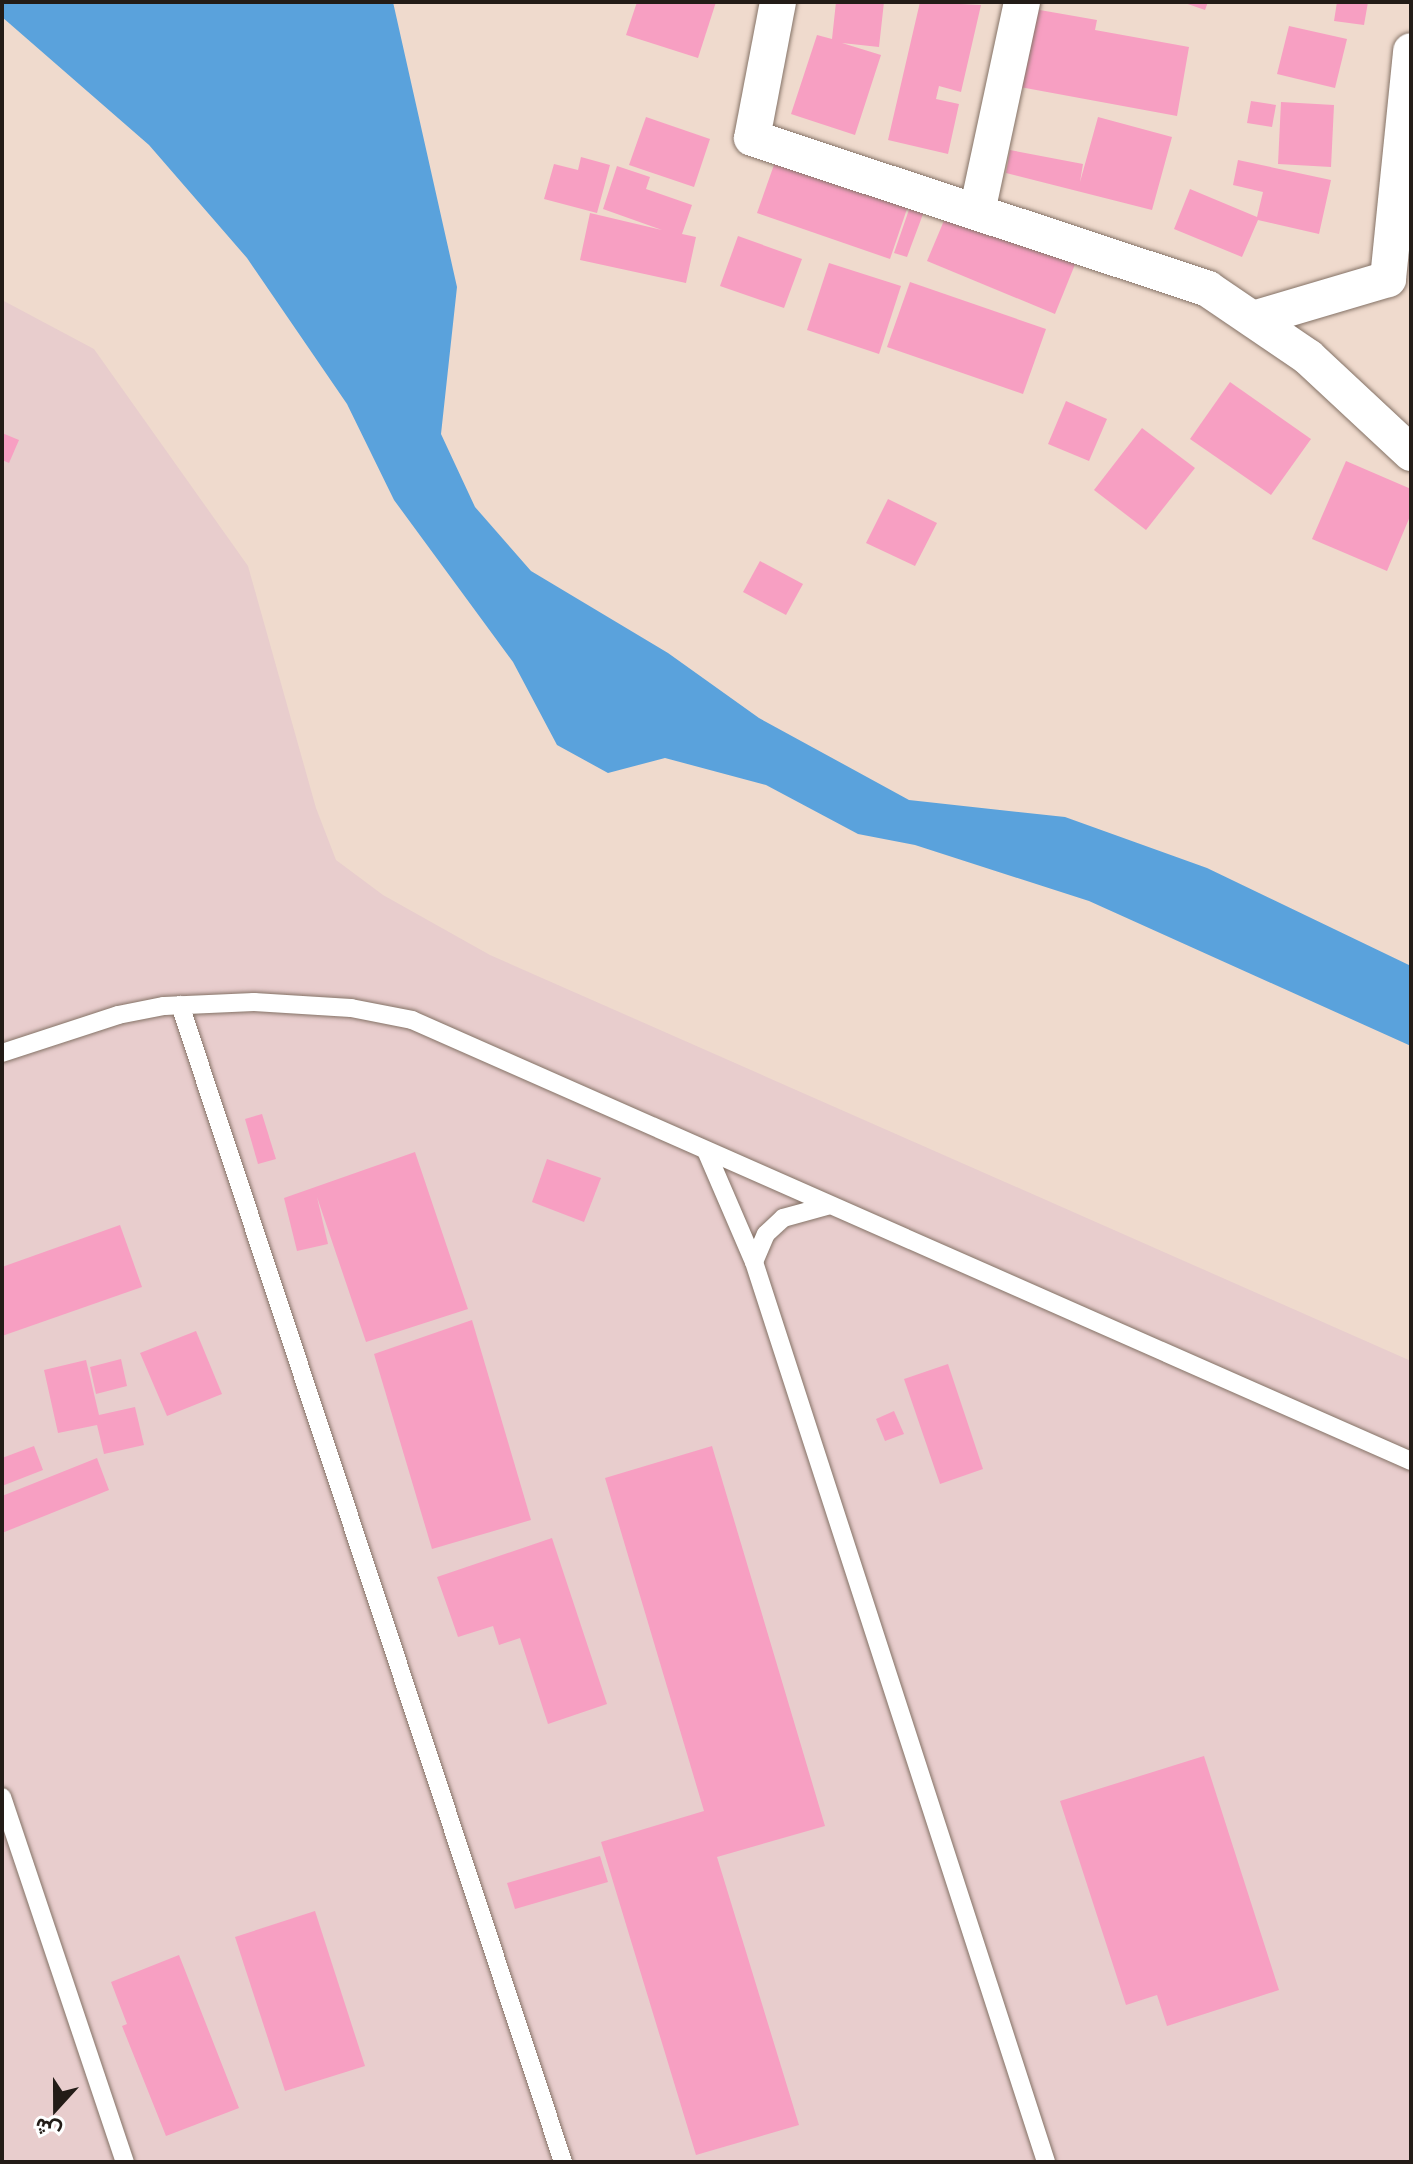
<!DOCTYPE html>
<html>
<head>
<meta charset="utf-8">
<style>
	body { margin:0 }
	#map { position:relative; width:1413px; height:2164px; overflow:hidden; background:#efdacd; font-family:"Exo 2",Vazirmatn,sans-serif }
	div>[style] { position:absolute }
	.industrial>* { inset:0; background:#e8cdcd }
	.water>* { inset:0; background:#5aa2dc }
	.building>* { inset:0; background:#f79fc2 }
	.roads { filter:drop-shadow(0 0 2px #847266) drop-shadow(0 0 2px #847266) }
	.lane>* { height:18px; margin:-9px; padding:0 9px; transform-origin:9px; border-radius:9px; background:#fff }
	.street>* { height:36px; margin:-18px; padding:0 18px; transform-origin:18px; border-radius:18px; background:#fff }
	span { translate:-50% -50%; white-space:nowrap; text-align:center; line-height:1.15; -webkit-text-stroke:6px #fff; paint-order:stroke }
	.frame { position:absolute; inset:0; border:4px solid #231c17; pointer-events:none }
	.north { position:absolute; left:16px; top:2068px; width:80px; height:80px; -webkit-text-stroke:6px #fff; paint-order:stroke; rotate:201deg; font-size:22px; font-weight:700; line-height:32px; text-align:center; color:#231c17 }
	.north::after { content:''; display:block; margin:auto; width:28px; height:36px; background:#231c17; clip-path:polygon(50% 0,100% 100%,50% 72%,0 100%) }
</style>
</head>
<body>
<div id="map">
	<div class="industrial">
		<div style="clip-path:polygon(2px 300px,94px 349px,248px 566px,316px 808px,336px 860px,383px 895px,490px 955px,1411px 1361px,1411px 2162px,2px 2162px)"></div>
	</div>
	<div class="water">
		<div style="clip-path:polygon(2px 2px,393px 2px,457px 287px,441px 434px,475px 507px,531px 571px,668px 653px,759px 718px,909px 800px,1065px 817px,1207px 868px,1411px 966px,1411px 1046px,1089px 901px,915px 845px,858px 834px,766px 785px,665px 758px,608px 773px,557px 745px,513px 662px,394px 500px,347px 404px,247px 258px,149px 145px,2px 17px)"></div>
	</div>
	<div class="building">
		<div style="clip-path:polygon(637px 2px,716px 2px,698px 58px,626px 35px)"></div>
		<div style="clip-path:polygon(836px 2px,884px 2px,879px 47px,842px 43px,881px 55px,855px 135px,791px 114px,817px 35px,832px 39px)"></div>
		<div style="clip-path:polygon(920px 2px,981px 5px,961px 92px,939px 86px,936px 99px,959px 104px,948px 154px,888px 140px)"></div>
		<div style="clip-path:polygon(1182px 2px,1208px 2px,1205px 10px)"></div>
		<div style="clip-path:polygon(1337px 2px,1368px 2px,1364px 25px,1334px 21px)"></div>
		<div style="clip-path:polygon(1034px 9px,1097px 20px,1095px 30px,1189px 47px,1177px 116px,1020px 87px)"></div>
		<div style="clip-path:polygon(1289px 26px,1347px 39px,1335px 88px,1277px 74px)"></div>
		<div style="clip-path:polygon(1251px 101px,1276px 105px,1272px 127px,1247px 123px)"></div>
		<div style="clip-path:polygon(1281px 102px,1334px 105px,1331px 167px,1278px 164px)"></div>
		<div style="clip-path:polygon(646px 117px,710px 139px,694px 187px,629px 165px)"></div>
		<div style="clip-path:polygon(1098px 117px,1172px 137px,1152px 210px,1006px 173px,1010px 150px,1083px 164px,1080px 182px)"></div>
		<div style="clip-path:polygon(581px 157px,610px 165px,597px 213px,544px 199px,554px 164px,578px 170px)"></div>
		<div style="clip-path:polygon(1238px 160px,1331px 180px,1319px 234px,1258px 220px,1242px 257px,1174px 229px,1190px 189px,1257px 217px,1263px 192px,1233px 185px)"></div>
		<div style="clip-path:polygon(775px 162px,910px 200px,890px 259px,757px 213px)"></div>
		<div style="clip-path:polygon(617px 166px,650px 177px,646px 189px,692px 205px,682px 234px,696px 237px,686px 283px,580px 260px,590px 213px,662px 230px,603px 209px)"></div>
		<div style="clip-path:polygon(912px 201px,926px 206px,907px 257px,894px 253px)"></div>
		<div style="clip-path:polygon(951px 204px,1078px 257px,1055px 314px,927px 261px)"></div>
		<div style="clip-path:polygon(738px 236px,802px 259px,784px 308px,720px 286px)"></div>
		<div style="clip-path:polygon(829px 263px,901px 286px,879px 354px,807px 330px)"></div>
		<div style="clip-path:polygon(910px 282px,1046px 329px,1023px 394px,887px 347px)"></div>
		<div style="clip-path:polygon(1230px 382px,1311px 439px,1271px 495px,1190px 439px)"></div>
		<div style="clip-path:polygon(1066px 401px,1107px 419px,1089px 461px,1048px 444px)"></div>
		<div style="clip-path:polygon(1142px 428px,1195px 468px,1146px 530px,1094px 490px)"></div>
		<div style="clip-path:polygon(2px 433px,19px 440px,9px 463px,2px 460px)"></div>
		<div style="clip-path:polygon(1346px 461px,1411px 489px,1411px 514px,1387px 571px,1312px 539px)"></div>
		<div style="clip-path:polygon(888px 499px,937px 523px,915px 566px,866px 543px)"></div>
		<div style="clip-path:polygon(760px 561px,803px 584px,786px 615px,743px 592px)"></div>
		<div style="clip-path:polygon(262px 1114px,276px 1159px,258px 1164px,245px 1119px)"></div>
		<div style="clip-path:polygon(415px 1152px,468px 1309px,366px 1342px,317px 1197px,328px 1244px,297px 1251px,284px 1198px)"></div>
		<div style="clip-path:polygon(547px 1159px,601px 1178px,584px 1222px,532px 1202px)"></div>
		<div style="clip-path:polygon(120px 1225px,142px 1287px,2px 1336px,2px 1267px)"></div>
		<div style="clip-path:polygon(472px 1320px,531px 1520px,432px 1549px,374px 1354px)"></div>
		<div style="clip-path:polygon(196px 1331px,222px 1394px,167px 1416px,140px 1353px)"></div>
		<div style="clip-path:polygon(121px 1359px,127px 1386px,96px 1394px,90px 1367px)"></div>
		<div style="clip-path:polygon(86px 1360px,99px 1415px,135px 1407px,144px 1445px,104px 1454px,97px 1425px,58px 1433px,44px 1370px)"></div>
		<div style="clip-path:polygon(948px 1364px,983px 1469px,940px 1484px,904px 1379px)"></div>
		<div style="clip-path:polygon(894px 1411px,904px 1434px,885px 1441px,876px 1419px)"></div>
		<div style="clip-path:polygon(34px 1446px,43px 1470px,2px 1486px,2px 1458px)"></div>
		<div style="clip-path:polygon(712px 1446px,825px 1826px,717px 1857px,799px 2125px,696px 2155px,601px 1842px,704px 1811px,605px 1478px)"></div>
		<div style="clip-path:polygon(97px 1458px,109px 1490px,2px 1533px,2px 1496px)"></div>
		<div style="clip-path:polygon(552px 1538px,607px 1704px,548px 1724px,520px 1638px,499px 1645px,493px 1626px,458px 1637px,437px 1577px)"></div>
		<div style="clip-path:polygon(1204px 1756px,1279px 1990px,1167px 2026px,1157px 1995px,1126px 2005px,1060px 1801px)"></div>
		<div style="clip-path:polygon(600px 1856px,608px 1882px,515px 1909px,507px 1883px)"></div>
		<div style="clip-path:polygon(315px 1911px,365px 2066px,285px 2091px,235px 1937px)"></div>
		<div style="clip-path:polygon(179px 1955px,239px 2108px,166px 2136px,122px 2026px,127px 2024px,111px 1982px)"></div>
	</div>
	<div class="roads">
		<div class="lane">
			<div style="left:180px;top:1005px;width:1219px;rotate:71.68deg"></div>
			<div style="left:2px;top:1053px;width:122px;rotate:-18.1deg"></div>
			<div style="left:118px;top:1015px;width:47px;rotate:-11.1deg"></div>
			<div style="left:164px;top:1006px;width:90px;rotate:-2.5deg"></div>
			<div style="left:254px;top:1002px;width:97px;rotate:3.5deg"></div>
			<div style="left:351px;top:1008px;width:62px;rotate:11.1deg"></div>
			<div style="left:412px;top:1020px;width:1092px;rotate:23.82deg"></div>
			<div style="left:707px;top:1153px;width:119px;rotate:66.7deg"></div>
			<div style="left:754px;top:1262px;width:946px;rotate:72.02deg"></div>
			<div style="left:754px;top:1262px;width:30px;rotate:-67deg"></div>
			<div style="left:766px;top:1234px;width:23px;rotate:-43deg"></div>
			<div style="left:783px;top:1218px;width:46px;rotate:-15.3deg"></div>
			<div style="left:2px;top:1797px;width:385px;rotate:71.4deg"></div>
		</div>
		<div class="street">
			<div style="left:778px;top:2px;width:138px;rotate:100.8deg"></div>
			<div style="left:752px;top:138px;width:480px;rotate:18.3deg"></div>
			<div style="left:1208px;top:289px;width:121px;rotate:34.2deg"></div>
			<div style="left:1308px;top:357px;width:141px;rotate:43deg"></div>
			<div style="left:977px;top:212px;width:215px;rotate:-77.9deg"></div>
			<div style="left:1253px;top:319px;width:141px;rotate:-16.5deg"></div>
			<div style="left:1388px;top:279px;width:229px;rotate:-84.2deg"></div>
		</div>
	</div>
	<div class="frame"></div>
	<div class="north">ش</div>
</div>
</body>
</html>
